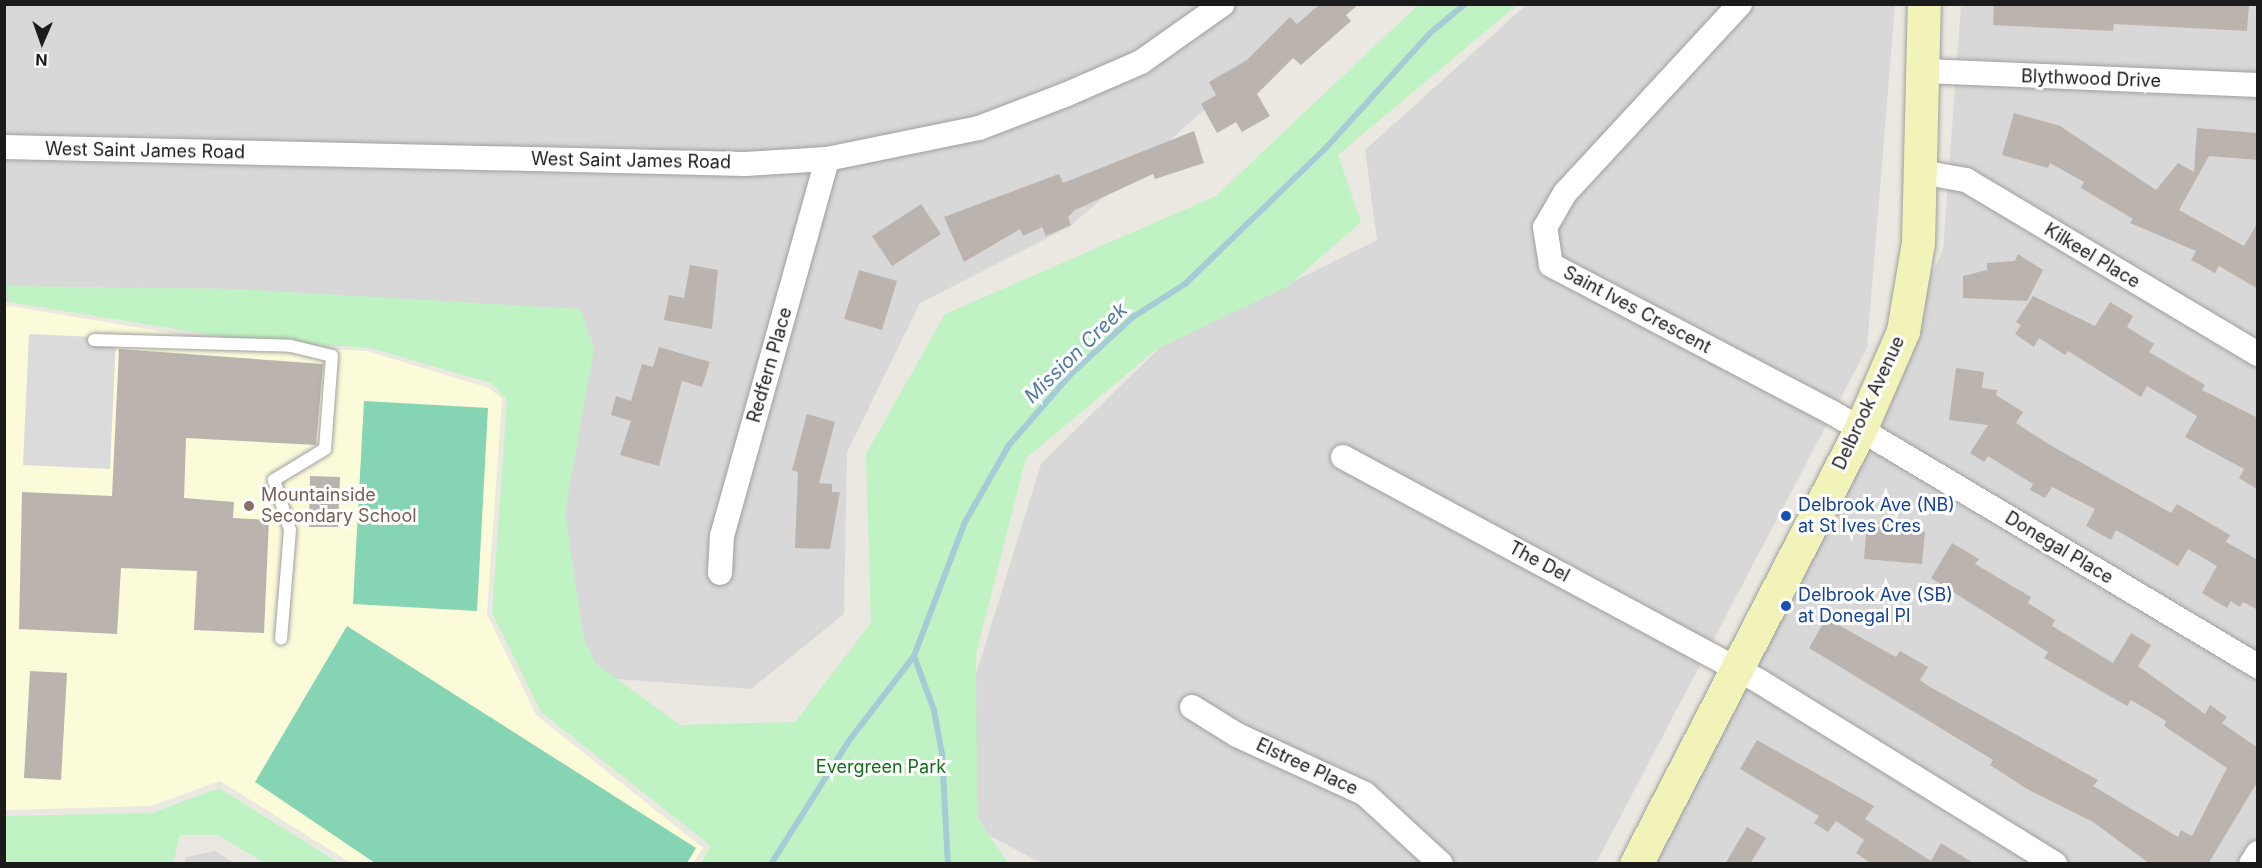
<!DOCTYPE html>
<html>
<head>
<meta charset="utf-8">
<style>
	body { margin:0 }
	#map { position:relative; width:2262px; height:868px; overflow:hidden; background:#ebe8e1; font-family:Inter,sans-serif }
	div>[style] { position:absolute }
	.residential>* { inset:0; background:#d9d8d8 }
	.education>* { inset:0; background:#fbfbda }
	.park>* { inset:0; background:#c0f3c3 }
	.pitch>* { inset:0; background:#85d4b4 }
	.parking>* { inset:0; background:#dbdbdb }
	.stream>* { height:6px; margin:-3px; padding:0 3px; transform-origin:3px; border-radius:3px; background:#a5ccd6 }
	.building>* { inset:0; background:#bbb3ae }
	.roads { filter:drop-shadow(0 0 2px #9f9f9f) drop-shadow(0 0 2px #9f9f9f) }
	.lane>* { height:12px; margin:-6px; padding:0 6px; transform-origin:6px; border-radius:6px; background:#fff }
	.street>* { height:24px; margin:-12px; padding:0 12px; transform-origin:12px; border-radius:12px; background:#fff }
	.secondary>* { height:33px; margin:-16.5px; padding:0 16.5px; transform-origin:16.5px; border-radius:16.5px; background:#f1f3b8 }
	.dots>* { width:16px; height:16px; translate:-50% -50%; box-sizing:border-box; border:3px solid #fff; border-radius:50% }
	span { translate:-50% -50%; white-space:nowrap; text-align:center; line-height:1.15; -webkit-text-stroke:6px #fff; paint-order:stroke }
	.street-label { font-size:18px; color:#1b1b1b }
	.education-label { font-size:18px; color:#785e54 }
	.left { translate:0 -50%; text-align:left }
	.transit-label { font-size:18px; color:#164399 }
	.park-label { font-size:18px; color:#146d1a }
	.water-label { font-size:20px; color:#517aa1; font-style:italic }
	.frame { position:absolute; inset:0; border:6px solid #1b1b1b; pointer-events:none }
	.north { position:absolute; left:12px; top:12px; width:60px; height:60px; -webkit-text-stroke:4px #fff; paint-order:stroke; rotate:182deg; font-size:16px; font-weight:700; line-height:24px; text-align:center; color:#1b1b1b }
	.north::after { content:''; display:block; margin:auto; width:21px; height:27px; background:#1b1b1b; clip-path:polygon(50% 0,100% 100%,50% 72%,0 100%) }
</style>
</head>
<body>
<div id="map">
	<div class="residential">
		<div style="clip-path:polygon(4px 5px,1326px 5px,1069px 227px,920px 303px,847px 452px,844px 614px,751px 689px,590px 677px,518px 626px,556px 340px,5px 301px)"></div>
		<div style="clip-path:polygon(1526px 5px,1895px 5px,1867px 348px,1596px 863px,1041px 863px,935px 807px,1041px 464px,1159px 348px,1377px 240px,1365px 150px)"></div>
		<div style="clip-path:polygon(1961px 5px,2257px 5px,2257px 863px,1648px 864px,1943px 250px)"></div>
		<div style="clip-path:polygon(215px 851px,234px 863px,184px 863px,186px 857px)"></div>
	</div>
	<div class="education">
		<div style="clip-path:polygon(4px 305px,242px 345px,367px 351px,489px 388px,502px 399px,487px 614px,536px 715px,703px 848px,693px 863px,351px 863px,220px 781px,151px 806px,5px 810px)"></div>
	</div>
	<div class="park">
		<div style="clip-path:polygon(1418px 5px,1517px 5px,1338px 155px,1361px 222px,1288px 286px,1157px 349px,1026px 458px,976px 654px,977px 817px,1008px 863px,701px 863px,711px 846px,541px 712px,492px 613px,507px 400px,491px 383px,370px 348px,242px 340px,9px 302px,5px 286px,239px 289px,580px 309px,594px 348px,565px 512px,583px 636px,595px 663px,680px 725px,795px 722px,871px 623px,866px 454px,945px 314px,1216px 196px)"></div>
		<div style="clip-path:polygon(219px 788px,339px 863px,265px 863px,218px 835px,180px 835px,173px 863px,5px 863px,5px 816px,152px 813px)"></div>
	</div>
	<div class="pitch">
		<div style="clip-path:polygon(364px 401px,488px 408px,477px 611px,353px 604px)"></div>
		<div style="clip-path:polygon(347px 626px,696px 848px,687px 863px,375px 863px,255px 782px)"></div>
	</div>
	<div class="parking">
		<div style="clip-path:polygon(29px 334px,116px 338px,110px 469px,23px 465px)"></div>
	</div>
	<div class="stream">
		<div style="left:914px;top:656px;width:58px;rotate:69.7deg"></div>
		<div style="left:934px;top:710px;width:45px;rotate:79.7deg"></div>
		<div style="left:942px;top:754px;width:110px;rotate:86.9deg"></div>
		<div style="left:771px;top:864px;width:144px;rotate:-57.7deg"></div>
		<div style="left:848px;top:742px;width:108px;rotate:-52.5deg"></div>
		<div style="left:914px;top:656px;width:143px;rotate:-69.2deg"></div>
		<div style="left:965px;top:522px;width:89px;rotate:-60.3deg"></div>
		<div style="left:1009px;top:445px;width:94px;rotate:-48.9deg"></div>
		<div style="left:1071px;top:374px;width:84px;rotate:-42.6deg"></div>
		<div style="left:1133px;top:317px;width:62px;rotate:-32.4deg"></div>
		<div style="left:1185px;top:284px;width:193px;rotate:-44deg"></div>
		<div style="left:1324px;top:150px;width:156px;rotate:-47.8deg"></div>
		<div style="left:1429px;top:34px;width:47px;rotate:-39.8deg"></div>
	</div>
	<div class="building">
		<div style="clip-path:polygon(1320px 4px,1359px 4px,1346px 15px,1351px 21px,1301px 65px,1293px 58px,1257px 94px,1270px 116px,1242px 132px,1236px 122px,1217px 133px,1201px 104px,1216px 95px,1209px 82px,1247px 60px,1290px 17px,1297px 24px)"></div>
		<div style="clip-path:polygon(1994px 4px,2249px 4px,2247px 31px,2114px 24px,2113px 31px,1993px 25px)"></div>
		<div style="clip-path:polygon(2014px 113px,2060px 126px,2156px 190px,2178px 163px,2194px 172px,2197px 128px,2258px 133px,2258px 160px,2209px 156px,2179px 210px,2244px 246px,2258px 222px,2258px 289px,2219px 266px,2215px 273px,2191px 260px,2196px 251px,2130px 223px,2133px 219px,2081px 188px,2084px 182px,2050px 163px,2048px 168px,2002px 155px)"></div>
		<div style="clip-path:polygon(1194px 131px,1204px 163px,1155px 179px,1153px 174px,1075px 210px,1068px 217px,1071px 225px,1046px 236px,1042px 227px,1023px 236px,1020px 229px,964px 262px,944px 217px,1059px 174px,1063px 183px)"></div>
		<div style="clip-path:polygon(921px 204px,941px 234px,892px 266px,872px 236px)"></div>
		<div style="clip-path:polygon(2018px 254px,2043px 270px,2027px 301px,1963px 298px,1963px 276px,1987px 270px,1987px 263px,2015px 261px)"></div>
		<div style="clip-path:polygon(690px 265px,718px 270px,712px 329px,664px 320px,669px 295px,684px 298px)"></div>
		<div style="clip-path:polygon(859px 270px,897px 281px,882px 330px,844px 319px)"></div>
		<div style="clip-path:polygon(2033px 296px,2095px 326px,2110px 302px,2133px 316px,2127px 327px,2154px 344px,2149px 352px,2205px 385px,2202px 390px,2258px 418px,2258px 490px,2239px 478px,2244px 469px,2185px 437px,2197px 416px,2147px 386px,2141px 397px,2068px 351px,2065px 355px,2039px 338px,2034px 347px,2015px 334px,2021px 325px,2016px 322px)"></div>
		<div style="clip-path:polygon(659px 347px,710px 362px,702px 387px,682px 381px,659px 466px,620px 455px,631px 421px,611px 415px,616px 396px,631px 401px,642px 364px,653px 367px)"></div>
		<div style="clip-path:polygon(119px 349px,323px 364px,316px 445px,186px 438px,184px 498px,234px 502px,233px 518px,269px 520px,264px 633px,194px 630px,197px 571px,121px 568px,117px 634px,19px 629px,22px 492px,112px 496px)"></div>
		<div style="clip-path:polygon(1956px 368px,1984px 372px,1982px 388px,1997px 390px,1996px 395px,2023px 412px,2016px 423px,2050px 445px,2171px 513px,2177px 504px,2230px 535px,2226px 542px,2258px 560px,2258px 610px,2243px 602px,2240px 607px,2231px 601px,2227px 608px,2202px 593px,2217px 566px,2188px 549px,2178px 566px,2116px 530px,2111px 540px,2086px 526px,2095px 509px,2052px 487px,2045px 498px,2030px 490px,2033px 484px,1988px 456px,1984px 462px,1970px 453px,1988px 425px,1949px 420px)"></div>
		<div style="clip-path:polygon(807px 414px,835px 422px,819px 483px,832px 484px,832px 492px,840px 492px,830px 549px,795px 548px,798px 472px,792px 470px)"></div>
		<div style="clip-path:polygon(310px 476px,340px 477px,338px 527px,309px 527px)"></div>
		<div style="clip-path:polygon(1876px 522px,1925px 532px,1922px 564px,1864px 559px,1866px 534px,1875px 535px)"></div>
		<div style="clip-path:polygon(1952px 543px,1979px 559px,1975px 564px,2031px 597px,2028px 603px,2055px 620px,2052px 626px,2113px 663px,2131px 633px,2151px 645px,2138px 666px,2205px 714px,2210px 705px,2227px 717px,2222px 723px,2258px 748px,2258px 781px,2208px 864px,2150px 864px,2093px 822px,2027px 789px,1990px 765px,1993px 760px,1809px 648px,1826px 618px,1896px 657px,1900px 651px,1928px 667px,1920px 680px,1930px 687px,2098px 780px,2093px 786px,2178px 837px,2181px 830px,2192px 836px,2227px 768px,2164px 726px,2166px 721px,2131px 700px,2127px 706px,2044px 658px,2048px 652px,1931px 578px)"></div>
		<div style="clip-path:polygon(30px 671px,67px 673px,61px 780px,24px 778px)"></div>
		<div style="clip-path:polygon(1757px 740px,1874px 806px,1865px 819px,1931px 861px,1941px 843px,1975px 864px,1872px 864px,1856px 853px,1864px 840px,1836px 821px,1828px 832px,1814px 823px,1819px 816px,1740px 769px)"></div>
		<div style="clip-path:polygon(1747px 827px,1766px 838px,1750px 864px,1725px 864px)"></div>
	</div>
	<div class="roads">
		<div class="lane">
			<div style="left:94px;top:340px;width:197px;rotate:1.7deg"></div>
			<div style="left:291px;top:346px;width:42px;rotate:13.7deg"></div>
			<div style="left:332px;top:356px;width:93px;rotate:94.3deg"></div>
			<div style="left:325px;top:449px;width:60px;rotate:148.7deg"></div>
			<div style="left:274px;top:480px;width:52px;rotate:72.3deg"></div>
			<div style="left:290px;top:530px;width:109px;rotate:94.7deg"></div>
		</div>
		<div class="street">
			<div style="left:1740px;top:4px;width:258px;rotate:132.8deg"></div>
			<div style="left:1565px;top:193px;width:39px;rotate:120deg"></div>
			<div style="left:1545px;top:227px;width:38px;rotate:81deg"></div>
			<div style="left:1551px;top:265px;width:318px;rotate:27.7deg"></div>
			<div style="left:1833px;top:413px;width:495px;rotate:30.8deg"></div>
			<div style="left:1925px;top:71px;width:333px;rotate:2.4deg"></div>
			<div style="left:4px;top:147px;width:741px;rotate:1.31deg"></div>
			<div style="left:745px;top:164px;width:82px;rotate:-3.5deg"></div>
			<div style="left:827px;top:159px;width:155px;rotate:-11.5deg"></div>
			<div style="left:979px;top:128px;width:92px;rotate:-21deg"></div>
			<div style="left:1065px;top:95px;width:83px;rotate:-23.5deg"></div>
			<div style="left:1141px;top:62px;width:100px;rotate:-35.3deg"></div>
			<div style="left:1921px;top:172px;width:46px;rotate:10.1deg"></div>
			<div style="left:1966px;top:180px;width:340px;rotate:30.8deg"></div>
			<div style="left:1343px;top:457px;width:472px;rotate:28.3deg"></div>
			<div style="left:1759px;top:681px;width:348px;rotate:31.7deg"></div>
			<div style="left:720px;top:573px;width:37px;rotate:-87deg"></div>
			<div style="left:722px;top:536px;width:391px;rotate:-74.4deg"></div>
			<div style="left:1192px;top:707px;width:53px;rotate:31.9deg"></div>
			<div style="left:1237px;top:735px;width:141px;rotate:24.7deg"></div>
			<div style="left:1365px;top:794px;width:103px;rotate:42.6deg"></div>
			<div style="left:2251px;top:864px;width:13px;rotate:-58deg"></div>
		</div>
		<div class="secondary">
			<div style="left:1636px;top:864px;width:488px;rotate:-62.7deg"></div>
			<div style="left:1860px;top:430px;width:108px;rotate:-66.5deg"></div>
			<div style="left:1903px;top:331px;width:90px;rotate:-80.4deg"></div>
			<div style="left:1918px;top:242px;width:238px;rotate:-88.6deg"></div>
		</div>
	</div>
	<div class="dots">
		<div style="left:249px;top:506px;background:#8d6e63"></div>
		<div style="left:1786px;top:516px;background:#1a4fb4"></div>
		<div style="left:1786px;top:606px;background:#1a4fb4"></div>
	</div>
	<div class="street-label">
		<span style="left:2091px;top:79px;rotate:2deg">Blythwood Drive</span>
		<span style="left:145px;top:151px;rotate:1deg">West Saint James Road</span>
		<span style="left:631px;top:161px;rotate:1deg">West Saint James Road</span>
		<span style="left:2092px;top:256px;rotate:31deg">Kilkeel Place</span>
		<span style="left:1637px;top:310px;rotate:28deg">Saint Ives Crescent</span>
		<span style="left:770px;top:365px;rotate:-74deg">Redfern Place</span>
		<span style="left:1869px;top:403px;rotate:-65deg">Delbrook Avenue</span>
		<span style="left:2059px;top:548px;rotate:31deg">Donegal Place</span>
		<span style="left:1539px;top:562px;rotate:28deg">The Del</span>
		<span style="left:1307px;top:767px;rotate:25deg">Elstree Place</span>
	</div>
	<div class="education-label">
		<span class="left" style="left:261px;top:506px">Mountainside<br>Secondary School</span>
	</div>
	<div class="transit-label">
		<span class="left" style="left:1798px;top:516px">Delbrook Ave (NB)<br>at St Ives Cres</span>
		<span class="left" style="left:1798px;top:606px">Delbrook Ave (SB)<br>at Donegal Pl</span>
	</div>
	<div class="park-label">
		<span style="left:881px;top:767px">Evergreen Park</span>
	</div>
	<div class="water-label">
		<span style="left:1076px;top:353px;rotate:-44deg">Mission Creek</span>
	</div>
	<div class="frame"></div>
	<div class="north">N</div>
</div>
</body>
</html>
